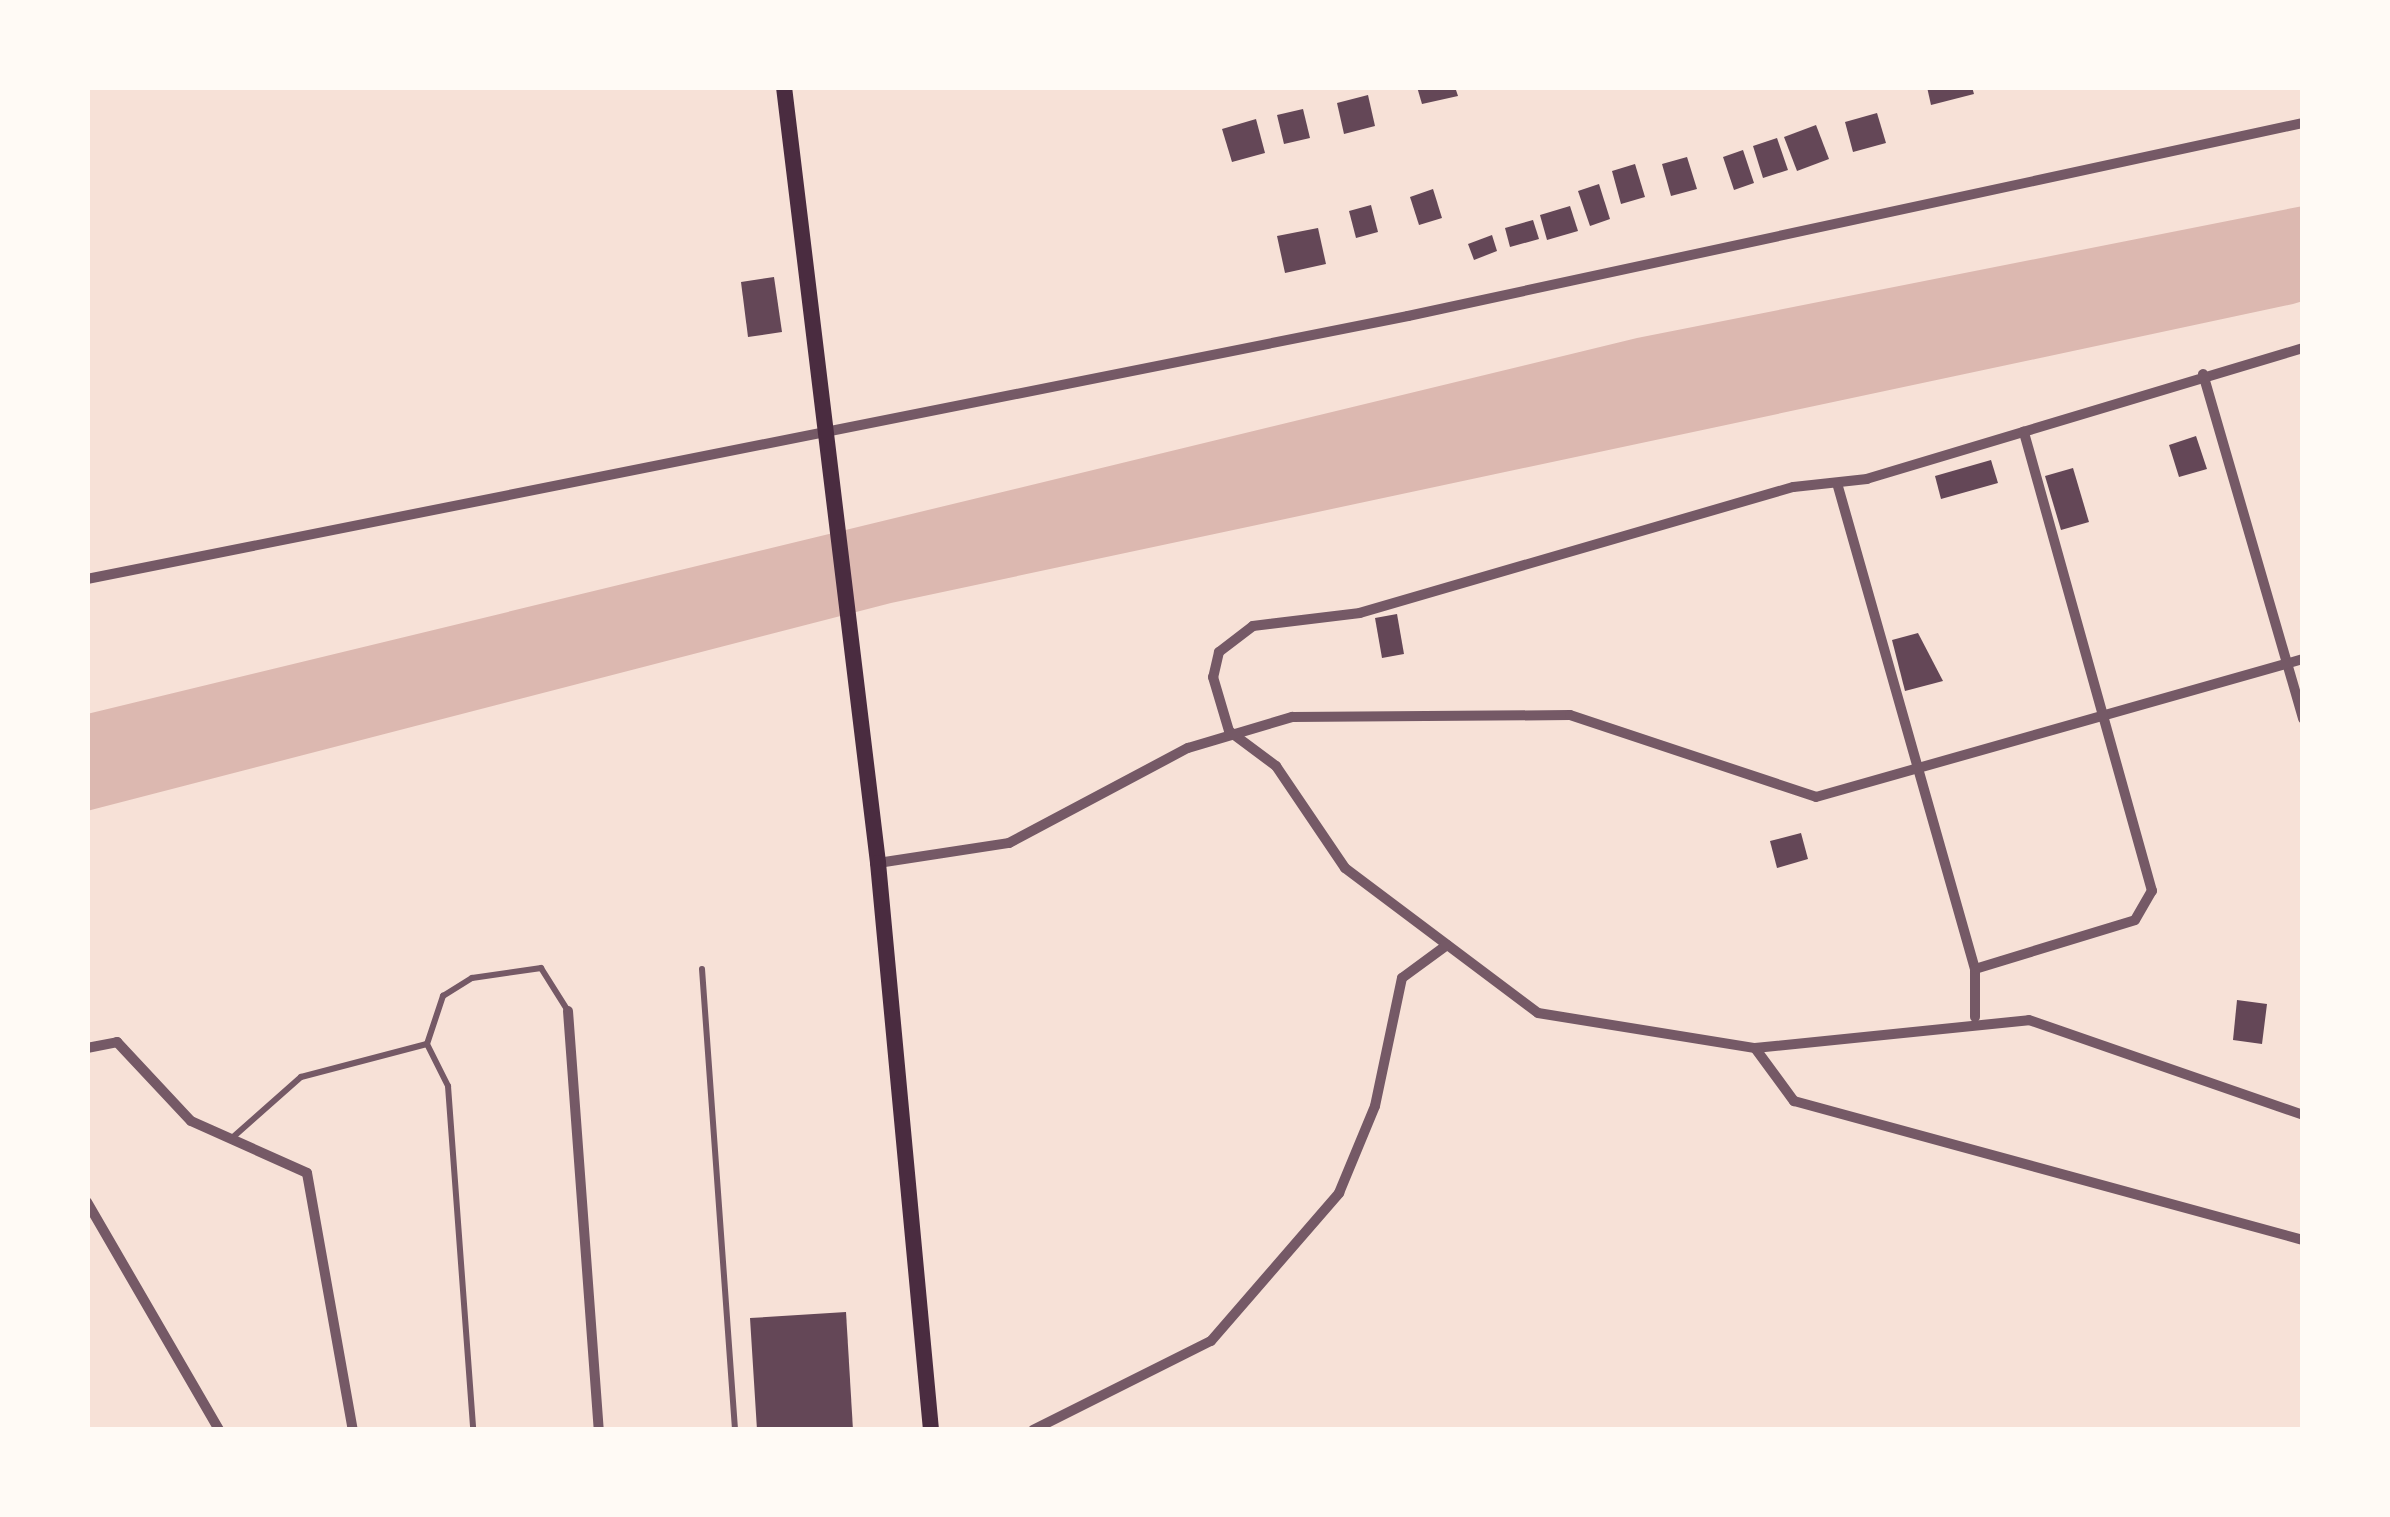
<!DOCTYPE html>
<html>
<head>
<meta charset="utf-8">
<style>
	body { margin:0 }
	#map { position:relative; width:2390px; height:1517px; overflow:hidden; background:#f7e1d7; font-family:"Noto Sans",sans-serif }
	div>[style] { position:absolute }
	.water>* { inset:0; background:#dcb8b0 }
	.building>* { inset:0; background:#644757 }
	.service>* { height:6px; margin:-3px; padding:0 3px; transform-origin:3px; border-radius:3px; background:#755966 }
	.minor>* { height:10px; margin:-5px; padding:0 5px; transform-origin:5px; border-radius:5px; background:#755966 }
	.primary>* { height:16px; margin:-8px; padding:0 8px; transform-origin:8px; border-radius:8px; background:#4a2c40 }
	span { translate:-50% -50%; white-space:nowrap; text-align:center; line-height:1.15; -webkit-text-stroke:12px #fffaf5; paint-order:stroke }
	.frame { position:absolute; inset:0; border:90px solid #fffaf5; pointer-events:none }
</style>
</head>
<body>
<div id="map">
	<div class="water">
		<div style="clip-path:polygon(2303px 206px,2303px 301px,2293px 304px,891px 603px,87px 811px,87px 714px,1637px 338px)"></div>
	</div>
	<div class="building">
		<div style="clip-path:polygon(1417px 87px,1455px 87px,1458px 96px,1422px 104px)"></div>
		<div style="clip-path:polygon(1927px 87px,1972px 87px,1974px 94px,1931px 105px)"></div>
		<div style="clip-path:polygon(1368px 95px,1375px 126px,1344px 134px,1337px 103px)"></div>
		<div style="clip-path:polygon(1303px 109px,1310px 138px,1284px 144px,1277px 115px)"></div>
		<div style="clip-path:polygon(1877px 113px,1886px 143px,1853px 152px,1845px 122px)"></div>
		<div style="clip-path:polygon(1256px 119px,1265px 153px,1232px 162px,1222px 129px)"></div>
		<div style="clip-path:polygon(1816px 125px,1829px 159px,1797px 171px,1784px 137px)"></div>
		<div style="clip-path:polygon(1777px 138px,1788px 170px,1763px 178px,1753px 146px)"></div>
		<div style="clip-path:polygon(1743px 150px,1754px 183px,1734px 190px,1723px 157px)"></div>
		<div style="clip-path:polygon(1687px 157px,1697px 189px,1671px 196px,1662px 164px)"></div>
		<div style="clip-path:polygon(1635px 164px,1645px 197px,1621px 204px,1612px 171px)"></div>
		<div style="clip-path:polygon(1599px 184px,1610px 219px,1590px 226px,1578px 191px)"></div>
		<div style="clip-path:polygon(1433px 189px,1442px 218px,1419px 225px,1410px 197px)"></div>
		<div style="clip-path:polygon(1371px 205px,1378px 232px,1356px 238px,1349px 211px)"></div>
		<div style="clip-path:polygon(1570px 206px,1578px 231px,1547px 240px,1540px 215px)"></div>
		<div style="clip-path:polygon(1533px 220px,1539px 239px,1510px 247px,1505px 228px)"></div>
		<div style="clip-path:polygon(1318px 228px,1326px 264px,1285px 273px,1277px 236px)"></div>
		<div style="clip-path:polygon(1492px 235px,1497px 251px,1474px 260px,1468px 244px)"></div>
		<div style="clip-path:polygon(774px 277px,782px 332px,748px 337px,741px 282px)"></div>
		<div style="clip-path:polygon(2196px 436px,2207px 469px,2179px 477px,2169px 445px)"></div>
		<div style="clip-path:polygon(1991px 460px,1998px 483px,1941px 499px,1935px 476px)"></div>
		<div style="clip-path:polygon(2073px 468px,2089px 522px,2061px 530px,2045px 476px)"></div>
		<div style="clip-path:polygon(1397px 614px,1404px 654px,1382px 658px,1375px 618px)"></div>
		<div style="clip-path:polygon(1918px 633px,1943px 681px,1905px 691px,1892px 640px)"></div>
		<div style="clip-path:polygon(1801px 833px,1808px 859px,1777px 868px,1770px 841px)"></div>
		<div style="clip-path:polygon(2237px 1000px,2267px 1004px,2262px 1044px,2233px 1040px)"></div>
		<div style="clip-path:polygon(846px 1312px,853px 1430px,757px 1430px,750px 1318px)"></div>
	</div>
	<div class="service">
		<div style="left:702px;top:969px;width:462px;rotate:85.9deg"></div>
		<div style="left:427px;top:1044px;width:47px;rotate:63.4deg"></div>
		<div style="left:448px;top:1086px;width:345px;rotate:85.8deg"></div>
		<div style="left:232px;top:1138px;width:92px;rotate:-41.5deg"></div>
		<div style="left:301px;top:1077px;width:130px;rotate:-14.7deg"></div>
		<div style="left:427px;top:1044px;width:51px;rotate:-71.6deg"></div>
		<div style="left:443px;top:996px;width:34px;rotate:-32deg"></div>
		<div style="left:472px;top:978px;width:70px;rotate:-8.2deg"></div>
		<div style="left:541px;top:968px;width:51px;rotate:57.9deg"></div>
	</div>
	<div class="minor">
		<div style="left:2303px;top:348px;width:455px;rotate:163.3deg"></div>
		<div style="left:1867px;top:479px;width:74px;rotate:173.8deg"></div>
		<div style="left:1793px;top:487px;width:451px;rotate:163.8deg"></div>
		<div style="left:1360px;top:613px;width:108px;rotate:173.1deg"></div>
		<div style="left:1253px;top:626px;width:43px;rotate:142.6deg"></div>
		<div style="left:1219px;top:652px;width:26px;rotate:103deg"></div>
		<div style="left:1213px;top:677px;width:56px;rotate:73.5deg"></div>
		<div style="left:1229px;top:731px;width:59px;rotate:36.7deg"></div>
		<div style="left:1276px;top:766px;width:123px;rotate:55.9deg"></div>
		<div style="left:1345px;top:868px;width:241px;rotate:36.9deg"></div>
		<div style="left:1538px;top:1013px;width:220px;rotate:9.2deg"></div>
		<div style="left:1755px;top:1048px;width:275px;rotate:-5.8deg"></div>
		<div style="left:2029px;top:1020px;width:290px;rotate:19.1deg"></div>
		<div style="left:2203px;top:374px;width:359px;rotate:73.8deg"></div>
		<div style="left:1837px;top:483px;width:505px;rotate:74.15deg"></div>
		<div style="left:1975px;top:969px;width:48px;rotate:90deg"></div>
		<div style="left:87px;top:579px;width:1347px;rotate:-11.26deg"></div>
		<div style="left:1408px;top:316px;width:916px;rotate:-12.17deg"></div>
		<div style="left:878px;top:863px;width:133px;rotate:-8.7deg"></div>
		<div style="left:1009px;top:843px;width:203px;rotate:-28deg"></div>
		<div style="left:1188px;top:748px;width:109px;rotate:-16.6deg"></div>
		<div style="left:1292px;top:717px;width:278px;rotate:-0.4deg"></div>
		<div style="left:1570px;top:715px;width:259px;rotate:18.4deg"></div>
		<div style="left:1816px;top:797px;width:506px;rotate:-15.82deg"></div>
		<div style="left:1975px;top:969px;width:167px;rotate:-17deg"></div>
		<div style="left:2135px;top:920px;width:34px;rotate:-60deg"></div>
		<div style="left:2152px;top:891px;width:477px;rotate:-105.6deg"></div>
		<div style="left:568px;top:1011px;width:420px;rotate:85.8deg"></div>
		<div style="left:87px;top:1048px;width:31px;rotate:-11deg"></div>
		<div style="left:117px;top:1042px;width:108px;rotate:46.9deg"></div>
		<div style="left:191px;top:1121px;width:127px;rotate:24.1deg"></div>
		<div style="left:307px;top:1173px;width:261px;rotate:79.9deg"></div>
		<div style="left:1755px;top:1048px;width:66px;rotate:53.7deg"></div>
		<div style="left:1794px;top:1101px;width:528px;rotate:15.27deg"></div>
		<div style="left:87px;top:1202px;width:263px;rotate:59.9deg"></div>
		<div style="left:1033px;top:1430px;width:199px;rotate:-26.6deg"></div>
		<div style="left:1211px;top:1341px;width:196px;rotate:-49.1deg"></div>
		<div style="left:1339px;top:1193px;width:94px;rotate:-67.5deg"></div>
		<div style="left:1375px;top:1106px;width:131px;rotate:-78.1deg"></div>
		<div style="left:1402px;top:978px;width:56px;rotate:-36.3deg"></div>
	</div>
	<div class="primary">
		<div style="left:784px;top:87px;width:782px;rotate:83.09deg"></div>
		<div style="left:878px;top:863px;width:569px;rotate:84.66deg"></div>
	</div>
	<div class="frame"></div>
</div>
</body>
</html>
